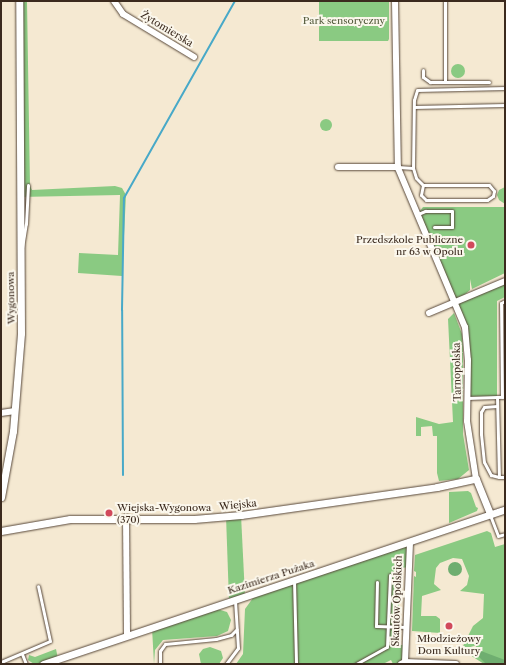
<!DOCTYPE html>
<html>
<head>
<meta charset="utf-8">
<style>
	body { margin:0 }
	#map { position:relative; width:506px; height:665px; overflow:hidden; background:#f5e9d2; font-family:"Libre Caslon Text",serif }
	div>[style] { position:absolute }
	.green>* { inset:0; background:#8aca82 }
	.round { border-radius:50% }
	.forest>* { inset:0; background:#6fae70 }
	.stream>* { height:2px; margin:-1px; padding:0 1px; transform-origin:1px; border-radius:1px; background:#48a9c8 }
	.roads { filter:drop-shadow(0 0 1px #574739) drop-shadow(0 0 1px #574739) }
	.service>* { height:3px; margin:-1.5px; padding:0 1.5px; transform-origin:1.5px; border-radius:1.5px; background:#fff }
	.minor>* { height:6px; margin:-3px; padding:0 3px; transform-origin:3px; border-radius:3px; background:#fff }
	.tertiary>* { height:7px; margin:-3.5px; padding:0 3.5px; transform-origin:3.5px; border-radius:3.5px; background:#fff }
	.dots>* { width:11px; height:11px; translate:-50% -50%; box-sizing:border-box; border:2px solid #fbf7ec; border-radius:50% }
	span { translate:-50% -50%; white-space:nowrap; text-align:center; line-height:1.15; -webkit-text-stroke:4px #fbf7ec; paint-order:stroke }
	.park-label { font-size:10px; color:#535a3c }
	.street-label { font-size:10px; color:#3b2a1e }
	.poi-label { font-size:10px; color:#3b2a1e }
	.right { translate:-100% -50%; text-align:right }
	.left { translate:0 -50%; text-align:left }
	.frame { position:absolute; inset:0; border:2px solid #3b2a1e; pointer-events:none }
</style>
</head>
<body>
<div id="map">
	<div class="green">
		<div style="clip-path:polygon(19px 1px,27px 1px,30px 186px,32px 190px,115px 186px,122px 188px,126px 195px,122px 276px,78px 273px,79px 253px,118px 255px,120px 195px,19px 197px)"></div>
		<div style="clip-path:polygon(319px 1px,389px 1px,389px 39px,388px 41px,319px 41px)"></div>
		<div class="round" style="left:451px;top:64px;width:14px;height:14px"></div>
		<div class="round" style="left:320px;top:119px;width:12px;height:12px"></div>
		<div style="clip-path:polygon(505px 187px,505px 204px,499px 200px,497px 195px,499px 190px)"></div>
		<div style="clip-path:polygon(423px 207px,505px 207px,505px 273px,472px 289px,470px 279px,470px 290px,457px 301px,505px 281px,505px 297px,497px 301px,497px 397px,467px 398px,465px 329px,417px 215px)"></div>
		<div style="clip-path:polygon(454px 313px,462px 334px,463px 348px,463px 434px,469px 470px,458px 479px,439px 481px,437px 473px,437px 436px,433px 436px,432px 426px,421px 427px,421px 436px,416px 436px,416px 417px,439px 424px,453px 422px,448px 319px)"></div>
		<div style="clip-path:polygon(468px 491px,471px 493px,476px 507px,478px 508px,477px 511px,449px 523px,449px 492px)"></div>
		<div style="clip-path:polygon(241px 515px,245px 596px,229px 601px,226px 516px)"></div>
		<div style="clip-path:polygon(487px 531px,491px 533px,495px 547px,505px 544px,505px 664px,484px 664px,470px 655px,477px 645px,461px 650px,473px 626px,483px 618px,484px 594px,460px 591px,467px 585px,469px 576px,462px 559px,453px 558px,440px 563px,436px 568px,434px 584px,441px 590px,422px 596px,421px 616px,436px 616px,440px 619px,440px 633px,412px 631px,414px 576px,416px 577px,416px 572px,414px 571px,415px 555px)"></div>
		<div style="clip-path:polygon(410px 542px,409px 567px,401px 568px,397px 645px,406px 645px,401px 664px,393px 664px,391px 660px,383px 664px,236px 664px,243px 654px,245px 609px,258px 591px)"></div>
		<div style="clip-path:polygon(210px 607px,227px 612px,231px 620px,228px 631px,217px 636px,163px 640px,155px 650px,154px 664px,152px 628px)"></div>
		<div style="clip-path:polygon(210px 647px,221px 651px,223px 658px,219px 664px,201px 664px,199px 654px,203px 649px)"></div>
		<div style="clip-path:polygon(56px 649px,58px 659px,43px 664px,34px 664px,28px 660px,29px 655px,35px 657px)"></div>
	</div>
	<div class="forest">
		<div class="round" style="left:448px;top:562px;width:14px;height:14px"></div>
		<div style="clip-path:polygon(481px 651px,505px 660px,505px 664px,485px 663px,477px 655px)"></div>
	</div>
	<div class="stream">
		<div style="left:123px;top:475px;width:165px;rotate:-90.3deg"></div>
		<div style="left:122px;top:310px;width:112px;rotate:-89deg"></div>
		<div style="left:124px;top:198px;width:226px;rotate:-60.6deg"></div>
	</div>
	<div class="roads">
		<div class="service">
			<div style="left:445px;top:1px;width:81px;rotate:90deg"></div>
			<div style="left:423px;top:70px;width:7px;rotate:90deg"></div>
			<div style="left:423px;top:77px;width:9px;rotate:36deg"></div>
			<div style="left:430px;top:82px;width:59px"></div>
			<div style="left:414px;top:107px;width:91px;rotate:-1.3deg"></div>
			<div style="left:398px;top:167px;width:15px;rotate:4deg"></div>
			<div style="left:413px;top:168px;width:68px;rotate:-89.2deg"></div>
			<div style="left:414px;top:100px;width:10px;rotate:-73deg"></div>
			<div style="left:417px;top:90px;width:88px;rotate:-1.3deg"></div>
			<div style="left:413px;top:168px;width:10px;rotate:73deg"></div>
			<div style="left:416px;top:178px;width:10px;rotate:45deg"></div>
			<div style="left:423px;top:185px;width:66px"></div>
			<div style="left:489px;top:185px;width:8px;rotate:50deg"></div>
			<div style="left:494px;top:191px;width:5px;rotate:101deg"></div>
			<div style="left:493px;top:196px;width:7px;rotate:146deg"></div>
			<div style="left:487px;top:200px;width:61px;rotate:180deg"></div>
			<div style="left:426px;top:200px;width:7px;rotate:-135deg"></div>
			<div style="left:421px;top:195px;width:10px;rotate:-79deg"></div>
			<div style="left:418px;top:214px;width:8px;rotate:-23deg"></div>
			<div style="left:425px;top:211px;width:27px"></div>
			<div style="left:452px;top:211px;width:16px;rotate:90deg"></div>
			<div style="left:452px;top:227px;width:18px;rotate:180deg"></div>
			<div style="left:22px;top:248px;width:24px;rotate:-81deg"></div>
			<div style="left:26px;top:224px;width:39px;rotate:-87deg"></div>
			<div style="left:497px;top:397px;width:80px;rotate:88.6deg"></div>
			<div style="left:499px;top:477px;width:6px"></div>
			<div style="left:502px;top:397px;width:94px;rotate:-90.6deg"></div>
			<div style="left:501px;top:303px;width:4px;rotate:-27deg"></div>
			<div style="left:467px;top:398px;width:38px;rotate:-2deg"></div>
			<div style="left:497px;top:406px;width:13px;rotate:176deg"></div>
			<div style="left:484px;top:407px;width:6px;rotate:121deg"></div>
			<div style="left:481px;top:412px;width:22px;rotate:90deg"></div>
			<div style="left:481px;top:434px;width:28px;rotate:84deg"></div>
			<div style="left:484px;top:462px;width:15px;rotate:62deg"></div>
			<div style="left:491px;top:475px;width:8px;rotate:14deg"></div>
			<div style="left:490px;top:515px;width:22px;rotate:69deg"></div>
			<div style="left:498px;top:536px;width:7px;rotate:-16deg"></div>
			<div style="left:294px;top:580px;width:84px;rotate:88.6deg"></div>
			<div style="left:377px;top:582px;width:44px;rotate:91.3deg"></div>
			<div style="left:376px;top:626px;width:30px;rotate:2deg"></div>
			<div style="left:22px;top:654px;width:11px;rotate:68deg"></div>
			<div style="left:1px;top:662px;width:53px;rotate:-23.2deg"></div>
			<div style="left:50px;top:641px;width:56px;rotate:-102.3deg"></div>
			<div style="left:160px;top:664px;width:13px;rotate:-90deg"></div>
			<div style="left:160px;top:651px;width:9px;rotate:-54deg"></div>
			<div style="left:165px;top:644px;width:51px;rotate:-5.6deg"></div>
			<div style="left:216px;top:639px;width:16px;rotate:-15deg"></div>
			<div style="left:231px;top:635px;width:8px;rotate:-45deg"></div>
			<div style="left:226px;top:664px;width:20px;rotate:-53deg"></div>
			<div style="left:238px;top:648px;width:48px;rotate:-93.6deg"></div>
			<div style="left:356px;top:664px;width:35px;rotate:-29deg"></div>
			<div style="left:387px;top:647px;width:72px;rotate:-87.6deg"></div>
		</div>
		<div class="minor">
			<div style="left:114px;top:1px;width:16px;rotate:55deg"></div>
			<div style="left:123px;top:14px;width:83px;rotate:31.2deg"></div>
			<div style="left:395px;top:1px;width:167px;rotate:89deg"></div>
			<div style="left:398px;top:168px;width:173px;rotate:67.2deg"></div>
			<div style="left:465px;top:327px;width:33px;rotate:85deg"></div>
			<div style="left:468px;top:360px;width:61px;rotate:90.9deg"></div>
			<div style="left:467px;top:421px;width:59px;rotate:81.2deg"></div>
			<div style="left:338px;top:167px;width:60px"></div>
			<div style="left:429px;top:313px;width:82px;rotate:-22.8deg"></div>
			<div style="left:1px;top:413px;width:14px;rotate:-8deg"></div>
			<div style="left:126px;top:517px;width:117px;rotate:89.5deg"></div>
			<div style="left:405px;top:662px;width:120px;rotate:-87.6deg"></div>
			<div style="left:401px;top:664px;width:4px;rotate:-27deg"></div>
			<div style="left:405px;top:662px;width:51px;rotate:2.2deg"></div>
		</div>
		<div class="tertiary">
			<div style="left:1px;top:497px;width:67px;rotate:-79.7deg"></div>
			<div style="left:13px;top:431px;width:98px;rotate:-85.3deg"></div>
			<div style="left:21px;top:333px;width:332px;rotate:-90.3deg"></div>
			<div style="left:1px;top:531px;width:70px;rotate:-9.9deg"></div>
			<div style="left:70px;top:519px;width:124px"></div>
			<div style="left:194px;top:519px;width:47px;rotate:-4.9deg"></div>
			<div style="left:241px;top:515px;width:198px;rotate:-8.1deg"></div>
			<div style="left:437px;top:487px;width:40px;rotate:-12deg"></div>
			<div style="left:476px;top:479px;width:38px;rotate:68deg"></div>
			<div style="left:43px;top:664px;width:487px;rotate:-18.5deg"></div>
		</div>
	</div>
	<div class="dots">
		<div style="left:471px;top:245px;background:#d1495b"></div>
		<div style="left:109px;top:513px;background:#d1495b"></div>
		<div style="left:449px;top:626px;background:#d1495b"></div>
	</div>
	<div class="park-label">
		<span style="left:344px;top:21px">Park sensoryczny</span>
	</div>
	<div class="street-label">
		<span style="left:167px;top:29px;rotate:31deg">Żytomierska</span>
		<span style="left:11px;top:298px;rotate:-91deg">Wygonowa</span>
		<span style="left:457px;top:372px;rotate:-91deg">Tarnopolska</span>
		<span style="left:238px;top:505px;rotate:-6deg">Wiejska</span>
		<span style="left:271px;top:577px;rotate:-18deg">Kazimierza Pużaka</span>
		<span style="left:397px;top:601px;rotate:-88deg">Skautów Opolskich</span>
	</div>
	<div class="poi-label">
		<span class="right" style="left:463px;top:245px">Przedszkole Publiczne<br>nr 63 w Opolu</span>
		<span class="left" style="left:117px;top:513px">Wiejska-Wygonowa<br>(370)</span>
		<span style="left:449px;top:644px">Młodzieżowy<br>Dom Kultury</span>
	</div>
	<div class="frame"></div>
</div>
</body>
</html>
